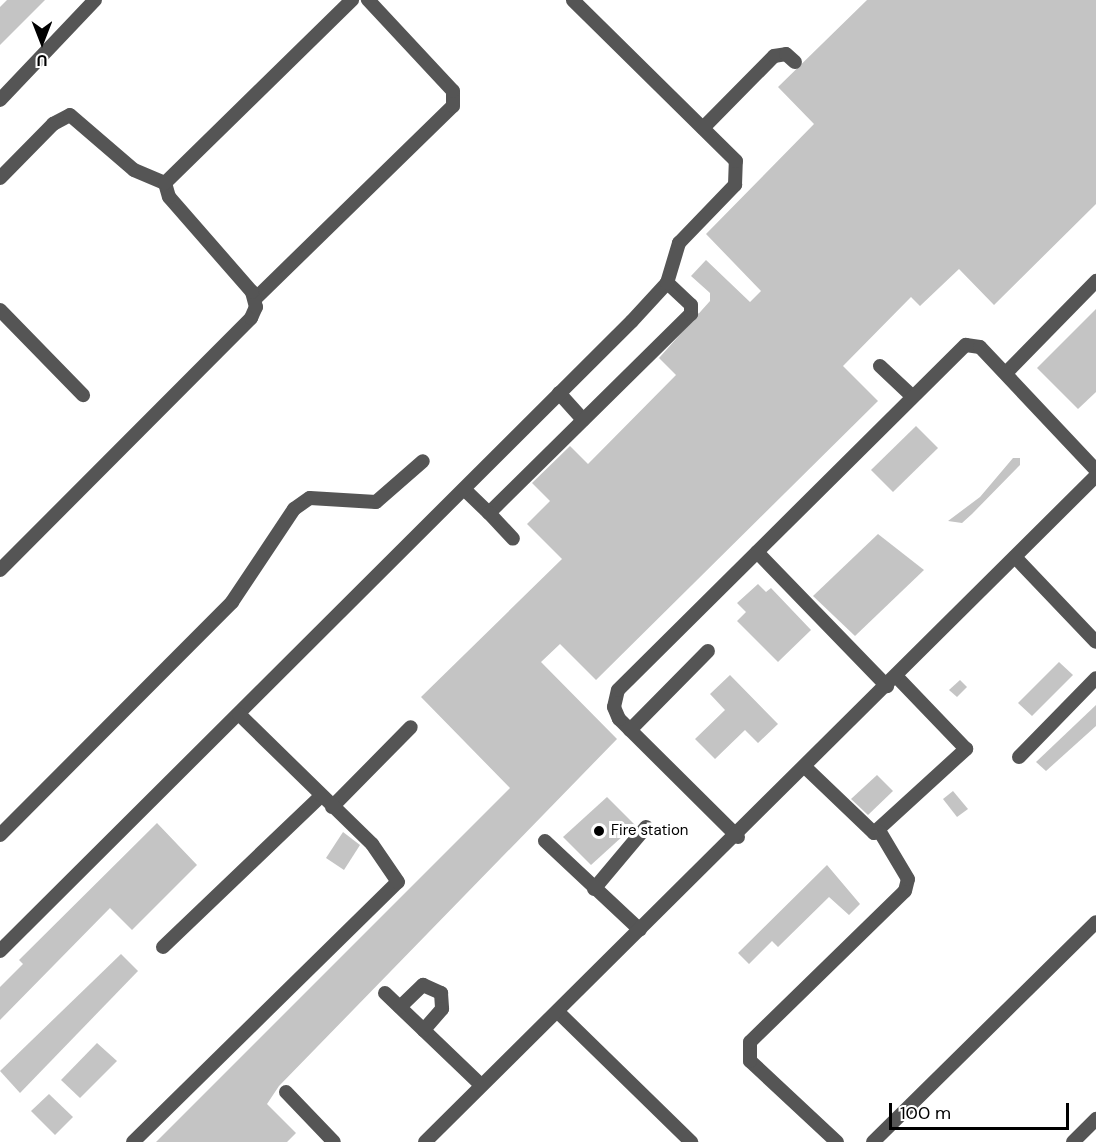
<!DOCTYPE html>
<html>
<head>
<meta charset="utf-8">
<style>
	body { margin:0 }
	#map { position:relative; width:1096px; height:1142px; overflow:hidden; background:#fff; font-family:"DM Sans",sans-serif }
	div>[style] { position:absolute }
	.building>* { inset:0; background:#c4c4c4 }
	.minor>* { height:14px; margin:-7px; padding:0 7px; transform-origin:7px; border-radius:7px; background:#555 }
	.dots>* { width:16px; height:16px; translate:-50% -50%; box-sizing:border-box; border:3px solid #fff; border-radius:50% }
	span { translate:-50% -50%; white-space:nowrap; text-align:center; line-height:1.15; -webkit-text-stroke:6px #fff; paint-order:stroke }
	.poi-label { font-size:15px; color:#000 }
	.left { translate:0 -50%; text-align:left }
	.north { position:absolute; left:12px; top:12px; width:60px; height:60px; -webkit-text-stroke:4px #fff; paint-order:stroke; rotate:180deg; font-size:16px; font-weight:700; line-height:24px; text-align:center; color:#000 }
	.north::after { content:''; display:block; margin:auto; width:21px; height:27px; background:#000; clip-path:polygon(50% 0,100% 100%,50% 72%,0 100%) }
	.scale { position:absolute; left:889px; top:1103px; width:180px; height:27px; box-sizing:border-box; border:3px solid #000; border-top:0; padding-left:8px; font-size:18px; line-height:21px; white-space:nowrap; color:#000; -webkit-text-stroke:4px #fff; paint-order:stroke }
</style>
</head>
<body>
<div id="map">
	<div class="building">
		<div style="clip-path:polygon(7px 0,45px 0,0 45px,0 7px)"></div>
		<div style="clip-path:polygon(867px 0,1096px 0,1096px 204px,994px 305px,959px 269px,920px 306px,911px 297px,843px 366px,878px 401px,596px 680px,560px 644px,541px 662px,617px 739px,279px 1086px,267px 1104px,296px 1133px,287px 1142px,156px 1142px,510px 788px,421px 697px,562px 559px,527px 524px,550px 501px,532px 483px,570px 446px,588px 464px,676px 375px,659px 358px,710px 301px,710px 293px,691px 276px,706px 260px,750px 302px,761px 291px,706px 234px,814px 124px,778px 87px)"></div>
		<div style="clip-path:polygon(1096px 309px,1096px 392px,1078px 409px,1037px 368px)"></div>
		<div style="clip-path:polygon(916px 426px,938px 448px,893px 492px,871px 470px)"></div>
		<div style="clip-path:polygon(1013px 458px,1020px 458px,1020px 465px,972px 514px,962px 523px,948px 521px,980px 497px)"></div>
		<div style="clip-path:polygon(878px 534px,924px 570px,855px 636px,813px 596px)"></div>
		<div style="clip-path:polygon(758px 584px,766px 592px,771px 588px,811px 630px,778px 662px,737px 621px,746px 612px,737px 603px)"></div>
		<div style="clip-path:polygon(1059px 662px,1073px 675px,1032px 716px,1018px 703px)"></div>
		<div style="clip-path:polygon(730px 675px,778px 724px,758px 743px,745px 730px,715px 759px,695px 739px,725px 710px,710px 694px)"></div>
		<div style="clip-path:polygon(960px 680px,967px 687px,957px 697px,949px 690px)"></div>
		<div style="clip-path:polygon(1096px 705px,1096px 726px,1046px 771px,1036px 762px)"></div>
		<div style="clip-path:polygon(877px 775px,893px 791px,868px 815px,851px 799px)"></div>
		<div style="clip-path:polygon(953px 791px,968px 809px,957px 817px,943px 799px)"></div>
		<div style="clip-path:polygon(607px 797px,635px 825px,591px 865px,563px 837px)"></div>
		<div style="clip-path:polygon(157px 823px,197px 865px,132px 930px,110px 908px,0 1020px,0 987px,23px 964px,19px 960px)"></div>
		<div style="clip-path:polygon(343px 832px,360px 845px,344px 870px,326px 858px)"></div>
		<div style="clip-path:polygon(827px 865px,860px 904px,849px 915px,829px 897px,778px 947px,772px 941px,749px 964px,738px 953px)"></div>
		<div style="clip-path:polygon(121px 954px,138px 971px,20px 1093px,0 1071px)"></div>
		<div style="clip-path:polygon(97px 1043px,117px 1061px,80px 1098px,61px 1080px)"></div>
		<div style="clip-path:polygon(49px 1094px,73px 1117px,55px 1135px,31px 1111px)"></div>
	</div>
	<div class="minor">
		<div style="left:0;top:100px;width:138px;rotate:-46.5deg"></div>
		<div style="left:703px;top:128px;width:101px;rotate:-45.4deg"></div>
		<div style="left:774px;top:56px;width:12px;rotate:-9deg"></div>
		<div style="left:786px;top:54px;width:12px;rotate:42deg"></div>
		<div style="left:0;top:178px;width:76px;rotate:-45.5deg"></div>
		<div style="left:53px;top:124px;width:19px;rotate:-28deg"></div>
		<div style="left:70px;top:115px;width:84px;rotate:40.7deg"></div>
		<div style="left:134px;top:170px;width:34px;rotate:23deg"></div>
		<div style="left:256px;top:298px;width:275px;rotate:-44.3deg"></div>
		<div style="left:453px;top:106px;width:15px;rotate:-90deg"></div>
		<div style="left:453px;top:91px;width:125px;rotate:-133deg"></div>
		<div style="left:0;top:310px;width:119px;rotate:45.7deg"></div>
		<div style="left:880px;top:366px;width:44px;rotate:43.2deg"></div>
		<div style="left:1006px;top:373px;width:129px;rotate:-45.6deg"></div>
		<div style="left:559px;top:393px;width:36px;rotate:48deg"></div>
		<div style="left:464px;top:489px;width:35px;rotate:44deg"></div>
		<div style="left:489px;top:513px;width:284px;rotate:-44.6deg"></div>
		<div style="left:691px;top:314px;width:9px;rotate:-90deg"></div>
		<div style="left:691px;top:305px;width:33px;rotate:-137deg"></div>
		<div style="left:489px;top:513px;width:35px;rotate:47deg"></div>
		<div style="left:757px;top:552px;width:187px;rotate:45.9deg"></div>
		<div style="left:1015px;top:557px;width:117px;rotate:46.4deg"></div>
		<div style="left:0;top:570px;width:356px;rotate:-45.1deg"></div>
		<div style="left:251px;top:318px;width:12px;rotate:-66deg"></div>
		<div style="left:256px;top:307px;width:16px;rotate:-105deg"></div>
		<div style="left:252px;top:292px;width:126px;rotate:-131.1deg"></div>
		<div style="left:169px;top:197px;width:15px;rotate:-106deg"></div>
		<div style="left:165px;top:183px;width:262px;rotate:-44.4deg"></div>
		<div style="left:630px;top:730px;width:111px;rotate:-45.4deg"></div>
		<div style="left:1019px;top:757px;width:110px;rotate:-45.7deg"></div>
		<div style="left:806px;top:768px;width:94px;rotate:43.7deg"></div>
		<div style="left:874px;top:833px;width:125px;rotate:-42.4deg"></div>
		<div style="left:966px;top:749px;width:100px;rotate:-133.8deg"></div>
		<div style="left:332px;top:807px;width:112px;rotate:-45.4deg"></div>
		<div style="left:0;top:835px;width:329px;rotate:-45.1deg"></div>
		<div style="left:232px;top:602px;width:112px;rotate:-56.3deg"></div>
		<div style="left:294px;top:509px;width:19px;rotate:-35deg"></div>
		<div style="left:310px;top:498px;width:66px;rotate:3.5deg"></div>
		<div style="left:376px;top:502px;width:62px;rotate:-41.1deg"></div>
		<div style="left:738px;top:837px;width:168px;rotate:-135.2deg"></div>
		<div style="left:619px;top:719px;width:13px;rotate:-113deg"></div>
		<div style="left:614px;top:707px;width:17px;rotate:-77deg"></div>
		<div style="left:618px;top:690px;width:490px;rotate:-44.8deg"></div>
		<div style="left:966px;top:345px;width:14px;rotate:8deg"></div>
		<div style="left:980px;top:347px;width:169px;rotate:46.7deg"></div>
		<div style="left:545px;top:841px;width:130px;rotate:43.1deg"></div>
		<div style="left:594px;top:889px;width:81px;rotate:-50deg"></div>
		<div style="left:163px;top:947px;width:216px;rotate:-43.7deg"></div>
		<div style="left:0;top:951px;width:892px;rotate:-44.91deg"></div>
		<div style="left:632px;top:321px;width:52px;rotate:-47.4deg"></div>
		<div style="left:667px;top:283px;width:42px;rotate:-73.3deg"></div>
		<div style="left:679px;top:243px;width:81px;rotate:-46deg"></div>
		<div style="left:735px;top:185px;width:24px;rotate:-88deg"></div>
		<div style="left:736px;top:161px;width:229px;rotate:-135.4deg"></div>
		<div style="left:385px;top:993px;width:133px;rotate:43.8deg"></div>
		<div style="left:400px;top:1007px;width:32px;rotate:-44deg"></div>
		<div style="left:423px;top:985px;width:20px;rotate:24deg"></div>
		<div style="left:441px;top:993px;width:16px;rotate:86deg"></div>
		<div style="left:442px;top:1009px;width:28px;rotate:131deg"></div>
		<div style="left:559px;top:1013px;width:185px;rotate:44.3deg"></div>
		<div style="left:286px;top:1092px;width:69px;rotate:46.2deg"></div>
		<div style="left:133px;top:1142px;width:371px;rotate:-44.5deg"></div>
		<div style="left:398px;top:882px;width:46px;rotate:-124.4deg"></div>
		<div style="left:372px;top:844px;width:186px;rotate:-135.7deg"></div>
		<div style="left:425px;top:1142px;width:945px;rotate:-44.79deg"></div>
		<div style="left:837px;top:1142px;width:119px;rotate:-137deg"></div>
		<div style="left:750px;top:1061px;width:19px;rotate:-90deg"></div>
		<div style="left:750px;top:1042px;width:216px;rotate:-44.3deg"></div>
		<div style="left:905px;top:891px;width:12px;rotate:-76deg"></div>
		<div style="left:908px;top:879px;width:55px;rotate:-120.8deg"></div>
		<div style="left:873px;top:1142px;width:313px;rotate:-44.6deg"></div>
		<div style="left:1073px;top:1142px;width:33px;rotate:-45deg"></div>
	</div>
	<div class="dots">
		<div style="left:599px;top:831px;background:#000"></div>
	</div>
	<div class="poi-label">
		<span class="left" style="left:611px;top:831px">Fire station</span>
	</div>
	<div class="north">U</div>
	<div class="scale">100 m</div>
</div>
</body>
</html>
